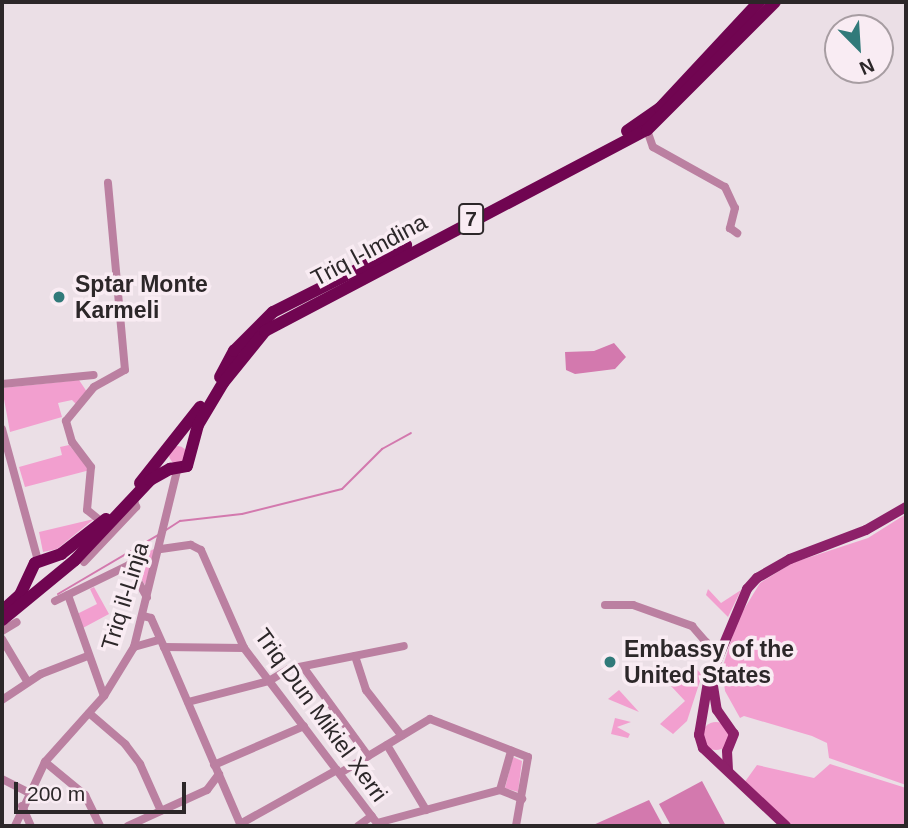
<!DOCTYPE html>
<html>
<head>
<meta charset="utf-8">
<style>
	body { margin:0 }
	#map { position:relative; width:908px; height:828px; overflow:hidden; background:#ebdfe6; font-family:Arial,sans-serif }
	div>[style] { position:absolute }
	.green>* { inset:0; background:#f29fcf }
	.round { border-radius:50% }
	.water>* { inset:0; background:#d379ae }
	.stream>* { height:2px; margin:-1px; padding:0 1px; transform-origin:1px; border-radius:1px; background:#d379ae }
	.minor>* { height:8px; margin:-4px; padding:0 4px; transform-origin:4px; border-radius:4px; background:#bb80a1 }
	.major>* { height:10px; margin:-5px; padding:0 5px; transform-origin:5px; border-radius:5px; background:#8d2169 }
	.highway>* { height:12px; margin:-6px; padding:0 6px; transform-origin:6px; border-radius:6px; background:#700551 }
	.dots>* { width:19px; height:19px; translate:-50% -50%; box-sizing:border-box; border:4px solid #f9ecf3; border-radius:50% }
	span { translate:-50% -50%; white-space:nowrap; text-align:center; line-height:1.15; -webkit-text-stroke:7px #f9ecf3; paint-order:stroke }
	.shield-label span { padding:2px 5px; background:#f9ecf3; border:2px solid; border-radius:5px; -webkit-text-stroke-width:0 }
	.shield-label { font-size:21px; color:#2c2729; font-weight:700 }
	.street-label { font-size:23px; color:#2c2729 }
	.poi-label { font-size:23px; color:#2c2729; font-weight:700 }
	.left { translate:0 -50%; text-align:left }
	.frame { position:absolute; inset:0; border:4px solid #2c2729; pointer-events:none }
	.north { position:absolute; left:824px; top:14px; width:70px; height:70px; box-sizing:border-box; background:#f9ecf3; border:2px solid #a79da2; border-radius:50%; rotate:156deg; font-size:19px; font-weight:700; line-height:28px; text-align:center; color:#2c2729 }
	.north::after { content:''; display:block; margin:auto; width:24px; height:32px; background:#317a7a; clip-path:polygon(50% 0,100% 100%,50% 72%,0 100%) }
	.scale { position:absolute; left:14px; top:782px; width:172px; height:32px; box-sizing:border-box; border:4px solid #2c2729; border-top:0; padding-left:9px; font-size:21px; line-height:24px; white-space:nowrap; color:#2c2729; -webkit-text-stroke:5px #f9ecf3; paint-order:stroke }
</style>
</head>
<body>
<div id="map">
	<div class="green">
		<div style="clip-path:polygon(79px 380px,87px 392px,77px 405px,72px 400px,58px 403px,62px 417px,10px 432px,2px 388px)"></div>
		<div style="clip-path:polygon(69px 445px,90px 470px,25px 487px,19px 467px,62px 455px,60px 447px)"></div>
		<div class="round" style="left:169px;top:446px;width:18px;height:18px"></div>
		<div style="clip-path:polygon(906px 514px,906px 785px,829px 758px,827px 743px,812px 736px,744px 716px,740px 718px,725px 691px,722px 669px,738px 619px,760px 583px,792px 563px,868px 538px)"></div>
		<div style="clip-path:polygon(94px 519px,57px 549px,43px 552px,39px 532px)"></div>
		<div style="clip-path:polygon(156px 548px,145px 585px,130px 561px)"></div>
		<div style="clip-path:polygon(94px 587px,109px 614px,81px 629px,77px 614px,97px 604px,90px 589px)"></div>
		<div style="clip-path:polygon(708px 589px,721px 603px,741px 590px,728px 617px,706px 595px)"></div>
		<div style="clip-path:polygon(693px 665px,702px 675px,687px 721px,673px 734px,660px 724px,685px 701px,671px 686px)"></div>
		<div style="clip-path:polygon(619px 690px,639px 712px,608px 699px)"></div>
		<div style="clip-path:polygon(615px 718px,631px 722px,617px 727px,630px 734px,628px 738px,611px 734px)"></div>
		<div class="round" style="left:702px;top:722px;width:28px;height:28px"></div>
		<div style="clip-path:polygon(513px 757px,522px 761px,518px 792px,505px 788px)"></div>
		<div style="clip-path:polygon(830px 764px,906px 788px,906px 826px,793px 826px,744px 783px,757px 765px,814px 778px)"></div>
	</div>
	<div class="water">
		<div style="clip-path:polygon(614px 343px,626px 357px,615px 369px,575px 374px,566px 370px,565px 352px,594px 351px)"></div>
		<div style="clip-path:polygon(702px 781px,726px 826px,671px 826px,659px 804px)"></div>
		<div style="clip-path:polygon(649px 800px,663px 826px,591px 826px)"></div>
	</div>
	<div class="stream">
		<div style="left:166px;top:530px;width:17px;rotate:-33deg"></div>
		<div style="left:180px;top:521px;width:62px;rotate:-6.4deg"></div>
		<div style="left:242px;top:514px;width:103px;rotate:-14deg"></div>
		<div style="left:342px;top:489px;width:57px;rotate:-45deg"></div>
		<div style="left:382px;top:449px;width:33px;rotate:-29deg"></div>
		<div style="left:58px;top:594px;width:116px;rotate:-30.5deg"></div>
	</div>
	<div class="minor">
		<div style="left:647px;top:130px;width:18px;rotate:71deg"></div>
		<div style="left:653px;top:147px;width:82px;rotate:29.1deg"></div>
		<div style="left:725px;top:187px;width:23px;rotate:65deg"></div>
		<div style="left:735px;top:208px;width:21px;rotate:104deg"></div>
		<div style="left:730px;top:228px;width:9px;rotate:36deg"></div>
		<div style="left:2px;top:384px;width:92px;rotate:-5.6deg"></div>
		<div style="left:2px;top:429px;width:137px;rotate:74.7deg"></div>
		<div style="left:102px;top:522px;width:19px;rotate:-141deg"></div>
		<div style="left:87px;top:510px;width:43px;rotate:-84.7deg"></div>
		<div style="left:91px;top:467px;width:31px;rotate:-127deg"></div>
		<div style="left:72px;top:442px;width:22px;rotate:-106deg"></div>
		<div style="left:66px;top:421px;width:44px;rotate:-50.5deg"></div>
		<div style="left:94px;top:387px;width:35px;rotate:-29deg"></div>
		<div style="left:125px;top:370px;width:188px;rotate:-95.2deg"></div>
		<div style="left:161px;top:549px;width:30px;rotate:-8deg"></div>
		<div style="left:191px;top:545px;width:11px;rotate:27deg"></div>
		<div style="left:201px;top:550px;width:107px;rotate:66.3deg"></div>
		<div style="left:244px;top:648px;width:223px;rotate:52.8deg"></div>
		<div style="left:84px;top:562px;width:76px;rotate:-46.6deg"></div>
		<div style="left:136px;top:507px;width:7px;rotate:-106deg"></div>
		<div style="left:68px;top:595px;width:107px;rotate:70.4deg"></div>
		<div style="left:55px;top:601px;width:82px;rotate:-25.9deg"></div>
		<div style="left:129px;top:565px;width:37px;rotate:61deg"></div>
		<div style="left:605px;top:605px;width:28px"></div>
		<div style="left:633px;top:605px;width:63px;rotate:19.6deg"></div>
		<div style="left:692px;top:626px;width:21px;rotate:49deg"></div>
		<div style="left:706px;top:642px;width:12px;rotate:121deg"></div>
		<div style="left:143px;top:616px;width:8px;rotate:14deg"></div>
		<div style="left:151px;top:618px;width:32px;rotate:66deg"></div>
		<div style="left:164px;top:647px;width:195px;rotate:66.7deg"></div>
		<div style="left:2px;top:631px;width:17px;rotate:-31deg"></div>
		<div style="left:2px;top:639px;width:49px;rotate:59.2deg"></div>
		<div style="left:134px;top:647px;width:26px;rotate:-16deg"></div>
		<div style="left:164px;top:647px;width:80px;rotate:0.7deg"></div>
		<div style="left:355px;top:656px;width:36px;rotate:72deg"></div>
		<div style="left:366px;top:690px;width:58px;rotate:52deg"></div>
		<div style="left:304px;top:668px;width:109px;rotate:54deg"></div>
		<div style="left:2px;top:700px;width:47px;rotate:-33.7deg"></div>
		<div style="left:41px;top:674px;width:50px;rotate:-21deg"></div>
		<div style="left:188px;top:702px;width:84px;rotate:-14.5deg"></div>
		<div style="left:269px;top:681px;width:23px;rotate:-31deg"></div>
		<div style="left:289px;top:669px;width:117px;rotate:-11.3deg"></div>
		<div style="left:89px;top:713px;width:48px;rotate:40.7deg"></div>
		<div style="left:125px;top:744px;width:25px;rotate:53deg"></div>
		<div style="left:140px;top:764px;width:51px;rotate:65.9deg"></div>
		<div style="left:387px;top:745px;width:76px;rotate:59deg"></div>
		<div style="left:45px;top:762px;width:52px;rotate:39.5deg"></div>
		<div style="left:85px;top:795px;width:34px;rotate:64deg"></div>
		<div style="left:214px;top:765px;width:98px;rotate:-23.4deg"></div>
		<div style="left:340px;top:773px;width:105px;rotate:-31deg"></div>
		<div style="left:430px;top:719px;width:105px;rotate:21.2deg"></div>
		<div style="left:528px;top:757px;width:70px;rotate:99.9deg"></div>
		<div style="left:2px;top:779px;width:29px;rotate:27deg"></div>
		<div style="left:500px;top:790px;width:41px;rotate:-74.2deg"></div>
		<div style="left:22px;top:806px;width:22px;rotate:66deg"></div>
		<div style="left:377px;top:823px;width:127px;rotate:-15deg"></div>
		<div style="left:500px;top:790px;width:24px;rotate:22deg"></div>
		<div style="left:240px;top:824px;width:111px;rotate:-29.1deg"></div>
		<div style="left:15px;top:826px;width:71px;rotate:-64.9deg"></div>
		<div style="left:45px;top:762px;width:89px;rotate:-48.2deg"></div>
		<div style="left:104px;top:696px;width:57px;rotate:-58.5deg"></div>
		<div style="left:134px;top:647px;width:182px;rotate:-76.3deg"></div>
		<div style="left:128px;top:826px;width:87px;rotate:-24.5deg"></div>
		<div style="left:207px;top:790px;width:20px;rotate:-53deg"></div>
		<div style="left:358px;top:826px;width:17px;rotate:-36deg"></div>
	</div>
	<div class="major">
		<div style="left:713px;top:686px;width:24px;rotate:81deg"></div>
		<div style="left:717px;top:710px;width:29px;rotate:55deg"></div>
		<div style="left:734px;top:734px;width:18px;rotate:112deg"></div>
		<div style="left:727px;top:751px;width:19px;rotate:87deg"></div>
		<div style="left:786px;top:826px;width:114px;rotate:-136.8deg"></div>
		<div style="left:703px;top:748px;width:14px;rotate:-107deg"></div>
		<div style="left:699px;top:735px;width:54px;rotate:-80.4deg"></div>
		<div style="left:708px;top:682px;width:101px;rotate:-67.2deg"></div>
		<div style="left:747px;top:589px;width:15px;rotate:-48deg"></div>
		<div style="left:757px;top:578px;width:38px;rotate:-30deg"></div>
		<div style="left:790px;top:559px;width:81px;rotate:-20.9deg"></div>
		<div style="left:866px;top:530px;width:46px;rotate:-29.9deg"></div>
	</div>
	<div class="highway">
		<div style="left:627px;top:131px;width:40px;rotate:-34.9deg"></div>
		<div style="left:660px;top:108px;width:145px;rotate:-47deg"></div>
		<div style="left:220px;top:377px;width:30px;rotate:-62deg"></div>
		<div style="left:234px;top:351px;width:55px;rotate:-45deg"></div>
		<div style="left:273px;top:312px;width:149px;rotate:-26.7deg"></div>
		<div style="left:140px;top:483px;width:97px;rotate:-51.7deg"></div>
		<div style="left:2px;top:611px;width:24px;rotate:-42deg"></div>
		<div style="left:20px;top:595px;width:35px;rotate:-65deg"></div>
		<div style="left:35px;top:563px;width:28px;rotate:-19deg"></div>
		<div style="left:61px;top:554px;width:57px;rotate:-37.9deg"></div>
		<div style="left:2px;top:620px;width:94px;rotate:-39.4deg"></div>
		<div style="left:75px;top:560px;width:110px;rotate:-46.8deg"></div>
		<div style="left:150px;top:480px;width:23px;rotate:-29deg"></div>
		<div style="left:170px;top:469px;width:17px;rotate:-10deg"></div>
		<div style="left:187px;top:466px;width:42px;rotate:-75deg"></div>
		<div style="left:198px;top:425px;width:49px;rotate:-59.2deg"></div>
		<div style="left:223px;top:383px;width:67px;rotate:-51.1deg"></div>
		<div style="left:265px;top:331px;width:432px;rotate:-27.8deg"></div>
		<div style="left:647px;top:130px;width:181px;rotate:-45deg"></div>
	</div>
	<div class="dots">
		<div style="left:59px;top:297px;background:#317a7a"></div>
		<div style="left:610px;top:662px;background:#317a7a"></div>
	</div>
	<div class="shield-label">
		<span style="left:471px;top:219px">7</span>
	</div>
	<div class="street-label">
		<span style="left:369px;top:250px;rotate:-28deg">Triq l-Imdina</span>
		<span style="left:125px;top:596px;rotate:-73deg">Triq il-Linja</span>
		<span style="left:321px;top:715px;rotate:54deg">Triq Dun Mikiel Xerri</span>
	</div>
	<div class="poi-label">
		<span class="left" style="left:75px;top:297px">Sptar Monte<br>Karmeli</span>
		<span class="left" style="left:624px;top:662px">Embassy of the<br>United States</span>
	</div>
	<div class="frame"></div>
	<div class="north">N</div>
	<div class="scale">200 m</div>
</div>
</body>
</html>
